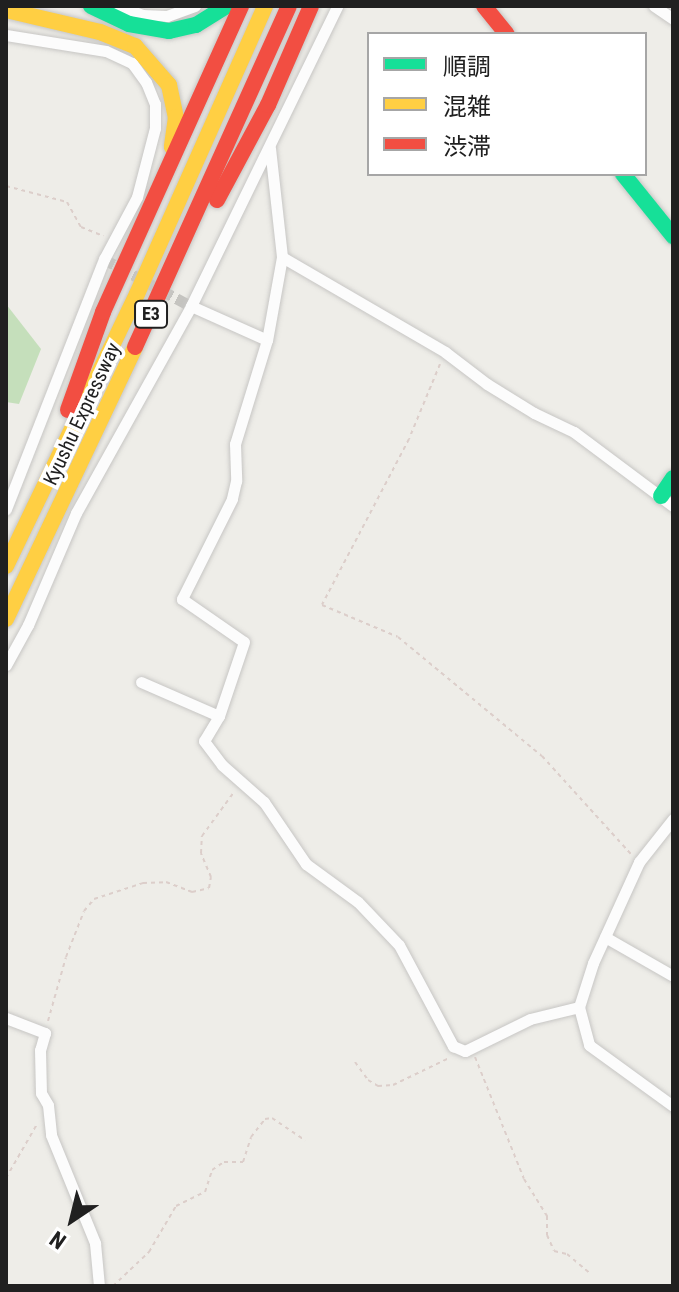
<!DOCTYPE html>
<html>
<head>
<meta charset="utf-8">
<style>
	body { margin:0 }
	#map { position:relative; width:679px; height:1292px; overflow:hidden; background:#eeede8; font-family:"Roboto Condensed","Noto Sans JP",sans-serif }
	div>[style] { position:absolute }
	.forest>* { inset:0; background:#c5dfbb }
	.street-tunnel>* { height:11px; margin-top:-5.5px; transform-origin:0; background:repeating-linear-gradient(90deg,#c5c4c0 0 11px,transparent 0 16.5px) }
	.path>* { height:2px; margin-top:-1px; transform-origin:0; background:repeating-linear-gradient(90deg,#dcceca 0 4px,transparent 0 8px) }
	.roads { filter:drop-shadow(0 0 2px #c7c6c4) drop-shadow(0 0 2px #c7c6c4) }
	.street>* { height:11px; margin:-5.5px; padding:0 5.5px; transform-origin:5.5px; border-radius:5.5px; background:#fcfcfc }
	.fast>* { height:16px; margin:-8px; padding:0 8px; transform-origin:8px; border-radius:8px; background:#16e098 }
	.slow>* { height:16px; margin:-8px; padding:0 8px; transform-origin:8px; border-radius:8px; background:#ffcf43 }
	.jam>* { height:16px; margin:-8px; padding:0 8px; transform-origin:8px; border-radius:8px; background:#f24e42 }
	span { translate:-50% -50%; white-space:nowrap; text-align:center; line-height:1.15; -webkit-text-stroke:7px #fff; paint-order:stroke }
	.shield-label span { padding:2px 6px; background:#fff; border:2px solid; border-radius:6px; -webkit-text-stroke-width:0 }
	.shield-label { font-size:18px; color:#202020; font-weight:700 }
	.street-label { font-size:20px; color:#202020 }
	.frame { position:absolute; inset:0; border:8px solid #202020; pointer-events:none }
	.legend { position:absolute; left:367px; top:32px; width:280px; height:144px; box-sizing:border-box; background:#fff; border:2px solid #a6a6a6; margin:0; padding:10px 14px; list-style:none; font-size:24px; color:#202020 }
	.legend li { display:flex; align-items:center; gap:16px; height:40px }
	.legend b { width:40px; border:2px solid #a6a6a6 }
	.north { position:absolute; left:32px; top:1180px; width:80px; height:80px; -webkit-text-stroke:6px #fff; paint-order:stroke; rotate:215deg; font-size:22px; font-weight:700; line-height:32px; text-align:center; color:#202020 }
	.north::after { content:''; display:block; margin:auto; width:28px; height:36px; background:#202020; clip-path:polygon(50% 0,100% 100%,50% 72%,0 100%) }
</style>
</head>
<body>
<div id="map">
	<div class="forest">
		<div style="clip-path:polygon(6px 304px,41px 349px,19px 404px,6px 402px)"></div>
	</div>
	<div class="street-tunnel">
		<div style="left:104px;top:259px;width:99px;rotate:28.4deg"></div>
	</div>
	<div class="path">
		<div style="left:6px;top:186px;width:63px;rotate:14.7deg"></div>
		<div style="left:67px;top:202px;width:29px;rotate:61deg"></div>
		<div style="left:81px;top:227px;width:24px;rotate:22deg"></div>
		<div style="left:440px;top:364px;width:81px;rotate:112.5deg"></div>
		<div style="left:409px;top:439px;width:187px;rotate:117.7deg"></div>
		<div style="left:322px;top:605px;width:82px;rotate:22.8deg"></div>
		<div style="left:398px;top:637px;width:187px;rotate:39.6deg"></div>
		<div style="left:542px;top:756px;width:132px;rotate:47.8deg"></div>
		<div style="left:48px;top:1021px;width:66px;rotate:-74.3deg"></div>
		<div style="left:66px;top:957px;width:49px;rotate:-68.6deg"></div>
		<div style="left:84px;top:911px;width:16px;rotate:-50deg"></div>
		<div style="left:94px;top:899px;width:52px;rotate:-18.1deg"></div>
		<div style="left:143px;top:883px;width:23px;rotate:-2deg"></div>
		<div style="left:166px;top:882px;width:28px;rotate:21deg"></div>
		<div style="left:192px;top:892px;width:17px;rotate:-13deg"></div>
		<div style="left:209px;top:888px;width:11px;rotate:-80deg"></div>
		<div style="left:211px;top:877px;width:26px;rotate:-113deg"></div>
		<div style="left:201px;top:853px;width:17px;rotate:-87deg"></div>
		<div style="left:202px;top:836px;width:54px;rotate:-54deg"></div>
		<div style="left:475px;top:1057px;width:131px;rotate:68.1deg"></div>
		<div style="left:524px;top:1179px;width:44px;rotate:58.1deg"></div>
		<div style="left:547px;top:1216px;width:19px;rotate:90deg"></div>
		<div style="left:547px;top:1235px;width:17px;rotate:66deg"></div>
		<div style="left:554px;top:1251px;width:13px;rotate:13deg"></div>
		<div style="left:567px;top:1254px;width:30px;rotate:40deg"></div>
		<div style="left:355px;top:1062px;width:22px;rotate:54deg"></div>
		<div style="left:368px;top:1080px;width:12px;rotate:31deg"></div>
		<div style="left:378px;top:1086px;width:15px;rotate:-4deg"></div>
		<div style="left:393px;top:1085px;width:62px;rotate:-25.7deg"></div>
		<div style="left:6px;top:1178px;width:62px;rotate:-60.1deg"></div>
		<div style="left:113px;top:1286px;width:50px;rotate:-43.4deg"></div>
		<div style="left:149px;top:1252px;width:53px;rotate:-59.6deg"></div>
		<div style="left:176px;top:1206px;width:32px;rotate:-26deg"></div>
		<div style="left:205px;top:1192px;width:23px;rotate:-72deg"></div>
		<div style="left:212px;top:1170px;width:14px;rotate:-34deg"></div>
		<div style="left:224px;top:1162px;width:19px"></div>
		<div style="left:243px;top:1162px;width:26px;rotate:-72deg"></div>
		<div style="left:251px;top:1137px;width:23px;rotate:-52deg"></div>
		<div style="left:265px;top:1119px;width:7px;rotate:-8deg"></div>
		<div style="left:272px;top:1118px;width:40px;rotate:34deg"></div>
	</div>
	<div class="roads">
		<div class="street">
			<div style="left:119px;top:6px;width:25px;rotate:21deg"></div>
			<div style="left:142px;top:15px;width:25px;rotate:2deg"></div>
			<div style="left:167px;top:16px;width:30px;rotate:-20deg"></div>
			<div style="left:654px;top:6px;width:23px;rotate:34deg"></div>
			<div style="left:6px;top:35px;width:101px;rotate:9.1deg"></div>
			<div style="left:106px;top:51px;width:29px;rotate:25deg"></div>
			<div style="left:132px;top:63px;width:24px;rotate:54deg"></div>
			<div style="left:146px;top:82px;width:24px;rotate:68deg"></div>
			<div style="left:155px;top:104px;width:24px;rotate:90deg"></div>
			<div style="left:155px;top:128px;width:71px;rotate:104.6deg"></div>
			<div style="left:137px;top:197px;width:70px;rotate:118deg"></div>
			<div style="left:104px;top:259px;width:269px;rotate:111.4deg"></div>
			<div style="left:270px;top:148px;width:110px;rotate:83.7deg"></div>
			<div style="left:282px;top:257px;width:84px;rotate:100.2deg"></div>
			<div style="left:267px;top:340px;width:109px;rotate:107.1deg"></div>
			<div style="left:235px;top:444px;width:37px;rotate:88deg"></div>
			<div style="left:236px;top:481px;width:18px;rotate:103deg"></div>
			<div style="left:232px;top:499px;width:112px;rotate:116.6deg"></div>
			<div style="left:182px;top:599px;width:75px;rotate:34.7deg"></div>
			<div style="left:244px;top:642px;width:78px;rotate:108.7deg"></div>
			<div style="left:219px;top:716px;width:29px;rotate:121deg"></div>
			<div style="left:204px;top:741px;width:30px;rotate:53deg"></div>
			<div style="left:222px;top:765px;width:56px;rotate:41.4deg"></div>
			<div style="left:264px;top:802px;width:75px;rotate:55.9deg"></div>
			<div style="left:306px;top:864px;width:64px;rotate:36.2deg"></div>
			<div style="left:358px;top:902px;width:59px;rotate:46.4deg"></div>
			<div style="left:399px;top:945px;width:115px;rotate:61.9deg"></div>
			<div style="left:453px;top:1046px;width:13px;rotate:23deg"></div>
			<div style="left:465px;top:1051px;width:72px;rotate:-26.2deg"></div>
			<div style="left:530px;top:1019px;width:50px;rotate:-13.8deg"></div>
			<div style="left:579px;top:1007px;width:46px;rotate:-72.3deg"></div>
			<div style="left:593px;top:963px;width:111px;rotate:-65.5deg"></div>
			<div style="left:639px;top:862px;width:55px;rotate:-51.7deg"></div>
			<div style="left:282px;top:257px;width:189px;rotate:30.2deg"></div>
			<div style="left:445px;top:352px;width:53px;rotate:37.3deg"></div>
			<div style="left:487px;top:384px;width:55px;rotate:31.7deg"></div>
			<div style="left:534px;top:413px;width:44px;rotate:25.4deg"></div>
			<div style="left:574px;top:432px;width:124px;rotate:36.8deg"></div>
			<div style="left:191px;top:306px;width:83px;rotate:24.1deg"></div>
			<div style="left:6px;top:665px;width:46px;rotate:-61.2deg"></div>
			<div style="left:28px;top:625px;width:122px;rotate:-66.8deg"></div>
			<div style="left:76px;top:513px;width:237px;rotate:-60.9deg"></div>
			<div style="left:191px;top:306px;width:334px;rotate:-64deg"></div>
			<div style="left:141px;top:682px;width:85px;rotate:23.6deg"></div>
			<div style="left:605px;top:937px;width:78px;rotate:29.8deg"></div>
			<div style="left:579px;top:1007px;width:39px;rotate:75deg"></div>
			<div style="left:589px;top:1045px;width:104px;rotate:36deg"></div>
			<div style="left:6px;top:1018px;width:42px;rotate:21deg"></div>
			<div style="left:45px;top:1033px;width:18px;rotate:106deg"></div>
			<div style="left:40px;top:1050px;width:43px;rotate:88.7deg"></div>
			<div style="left:41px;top:1093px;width:14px;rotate:60deg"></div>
			<div style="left:48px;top:1105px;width:30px;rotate:84deg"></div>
			<div style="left:51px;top:1135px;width:117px;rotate:67.8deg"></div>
			<div style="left:95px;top:1243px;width:43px;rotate:84.7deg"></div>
		</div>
		<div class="fast">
			<div style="left:91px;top:6px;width:42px;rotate:25.3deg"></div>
			<div style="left:129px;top:24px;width:41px;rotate:9.9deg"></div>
			<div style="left:169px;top:31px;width:28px;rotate:-13deg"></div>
			<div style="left:196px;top:25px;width:36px;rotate:-32deg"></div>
			<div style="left:623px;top:174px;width:80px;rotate:51.1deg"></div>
			<div style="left:661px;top:496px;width:22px;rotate:-56deg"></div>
		</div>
		<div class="slow">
			<div style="left:6px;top:10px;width:97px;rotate:13.2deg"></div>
			<div style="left:100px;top:32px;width:38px;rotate:22deg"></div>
			<div style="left:135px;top:46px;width:52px;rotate:48.9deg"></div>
			<div style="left:169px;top:85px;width:33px;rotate:78deg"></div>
			<div style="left:176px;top:117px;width:30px;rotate:98deg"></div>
			<div style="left:6px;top:566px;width:302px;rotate:-64.3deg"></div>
			<div style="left:137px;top:294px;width:315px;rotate:-66deg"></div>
			<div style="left:6px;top:619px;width:301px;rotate:-64.6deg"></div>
		</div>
		<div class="jam">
			<div style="left:484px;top:6px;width:36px;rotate:51deg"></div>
			<div style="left:217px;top:200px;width:108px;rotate:-61.8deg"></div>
			<div style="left:268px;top:105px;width:108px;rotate:-66.5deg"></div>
			<div style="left:135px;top:347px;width:374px;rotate:-65.7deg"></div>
			<div style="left:68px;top:410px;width:104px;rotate:-70.3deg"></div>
			<div style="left:103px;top:312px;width:336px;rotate:-65.7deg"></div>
		</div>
	</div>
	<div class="shield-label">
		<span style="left:151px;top:314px">E3</span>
	</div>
	<div class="street-label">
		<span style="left:82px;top:414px;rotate:-65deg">Kyushu Expressway</span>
	</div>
	<div class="frame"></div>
	<ul class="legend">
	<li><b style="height:10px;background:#16e098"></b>順調</li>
	<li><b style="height:10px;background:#ffcf43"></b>混雑</li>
	<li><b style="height:10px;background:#f24e42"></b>渋滞</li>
	</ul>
	<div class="north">N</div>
</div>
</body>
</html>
